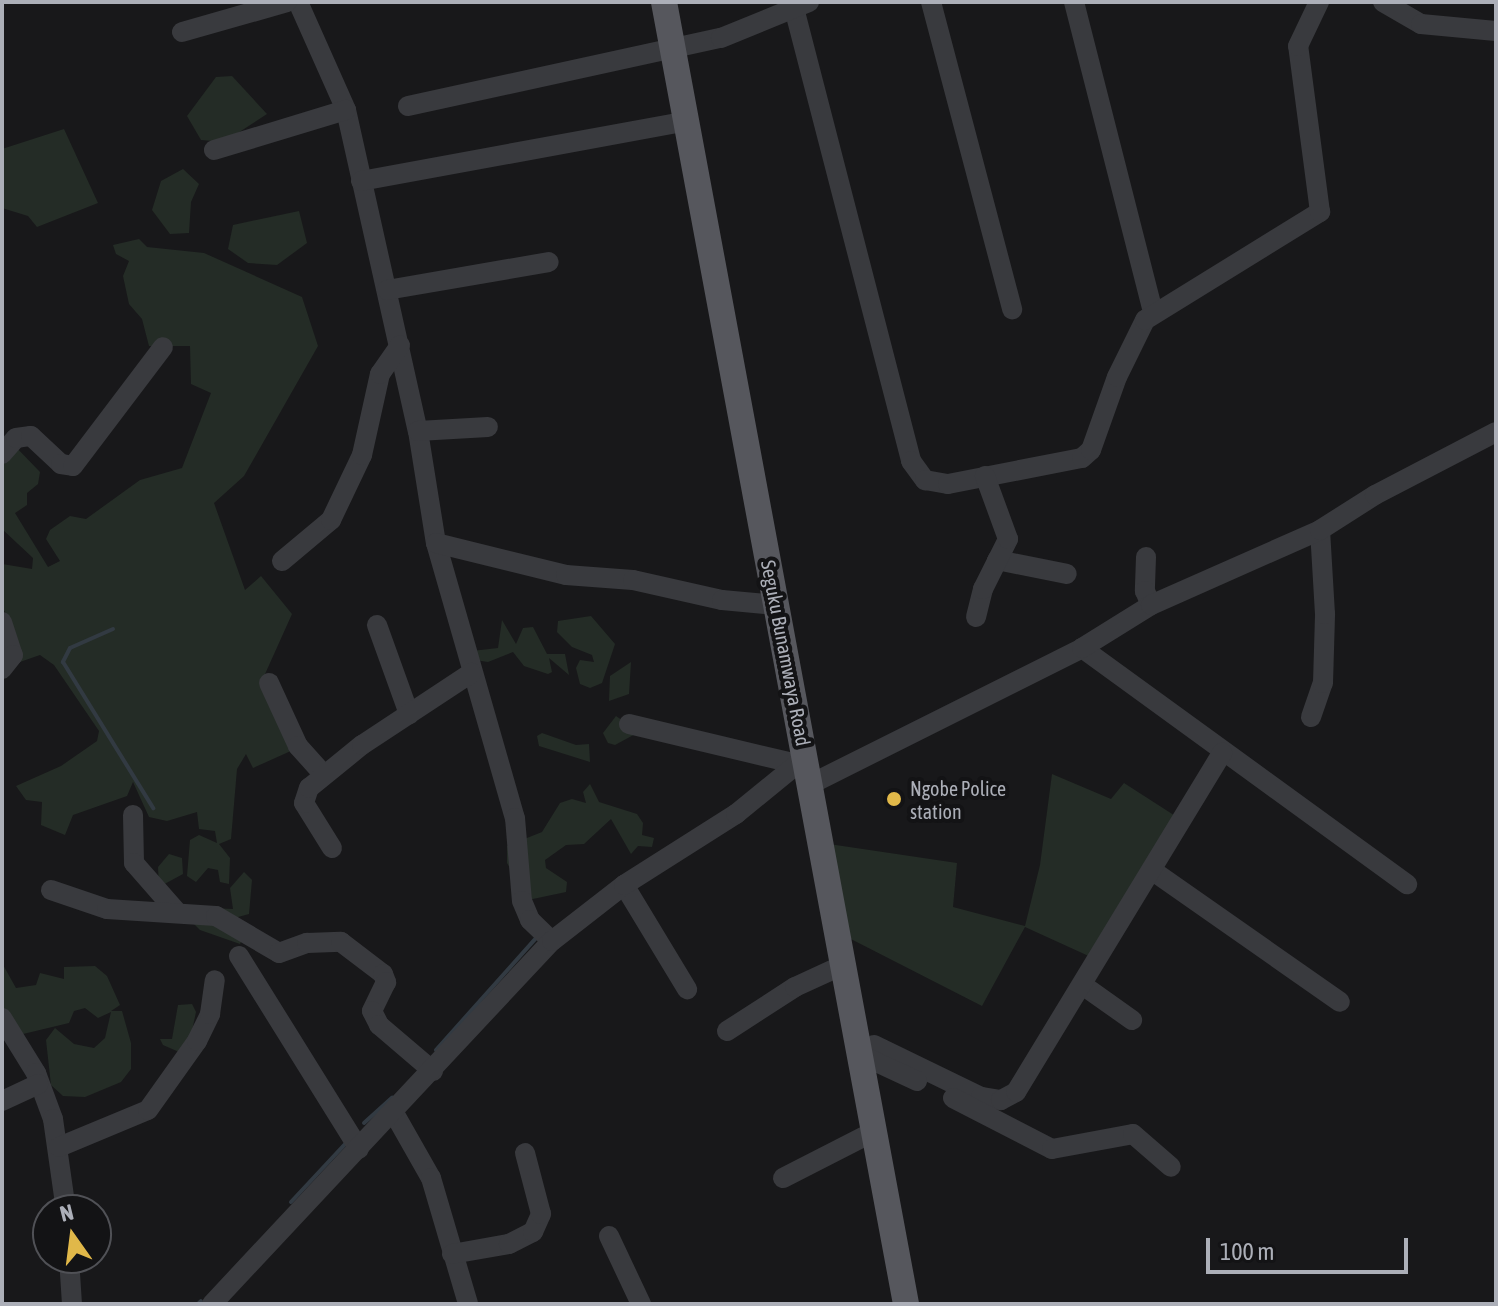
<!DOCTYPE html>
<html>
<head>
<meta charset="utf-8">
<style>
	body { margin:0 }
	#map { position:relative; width:1498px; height:1306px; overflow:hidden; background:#18181a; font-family:"Asap Condensed",sans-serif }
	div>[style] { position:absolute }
	.green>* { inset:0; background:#242c26 }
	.stream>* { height:4px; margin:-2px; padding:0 2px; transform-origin:2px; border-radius:2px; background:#323a42 }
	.minor>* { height:20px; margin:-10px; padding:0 10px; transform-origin:10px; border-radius:10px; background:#393a3e }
	.major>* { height:26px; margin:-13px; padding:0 13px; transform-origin:13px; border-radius:13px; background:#56575d }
	.dots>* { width:22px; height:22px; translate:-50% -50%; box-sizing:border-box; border:4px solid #131315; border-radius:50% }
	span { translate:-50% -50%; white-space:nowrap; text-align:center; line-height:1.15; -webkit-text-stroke:8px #131315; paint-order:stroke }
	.street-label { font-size:20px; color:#acafb8 }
	.poi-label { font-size:20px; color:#acafb8 }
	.left { translate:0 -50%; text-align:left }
	.frame { position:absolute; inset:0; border:4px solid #acafb8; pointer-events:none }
	.north { position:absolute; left:32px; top:1194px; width:80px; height:80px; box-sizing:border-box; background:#131315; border:2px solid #505156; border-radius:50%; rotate:346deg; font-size:22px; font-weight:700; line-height:32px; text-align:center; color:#acafb8 }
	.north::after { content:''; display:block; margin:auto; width:28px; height:36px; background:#e1b849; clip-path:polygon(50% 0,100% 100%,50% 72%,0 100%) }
	.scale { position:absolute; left:1206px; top:1238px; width:202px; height:36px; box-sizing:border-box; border:4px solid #acafb8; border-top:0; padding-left:10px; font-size:24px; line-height:28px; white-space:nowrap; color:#acafb8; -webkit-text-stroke:6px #131315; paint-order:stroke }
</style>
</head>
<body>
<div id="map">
	<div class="green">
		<div style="clip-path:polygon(232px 76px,267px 114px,224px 142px,201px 140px,187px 116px,216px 77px)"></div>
		<div style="clip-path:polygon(64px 129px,98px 203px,37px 227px,28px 216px,2px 208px,2px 149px)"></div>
		<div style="clip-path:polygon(183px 169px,199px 184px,191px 202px,189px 233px,170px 234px,152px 210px,161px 181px)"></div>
		<div style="clip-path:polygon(299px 211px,307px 243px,277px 265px,248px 263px,228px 249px,233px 225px)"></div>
		<div style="clip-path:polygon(139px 239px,147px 247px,204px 253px,302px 297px,318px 346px,244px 476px,214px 503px,245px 590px,261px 576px,292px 614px,261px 683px,293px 750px,253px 768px,246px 754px,237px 769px,231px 839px,219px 844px,230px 858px,229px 884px,220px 882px,218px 870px,208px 868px,196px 882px,187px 876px,190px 840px,199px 835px,217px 843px,215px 831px,199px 829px,197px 812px,167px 821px,149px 817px,133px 782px,127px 796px,73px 815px,65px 835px,41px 825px,42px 802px,26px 800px,16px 786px,61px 766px,97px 741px,99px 731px,54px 665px,40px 655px,17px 663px,13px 626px,2px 607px,2px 564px,32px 569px,33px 558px,2px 529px,2px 457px,13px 444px,40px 472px,38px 484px,27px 493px,27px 505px,15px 513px,48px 567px,60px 561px,46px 539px,50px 530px,70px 516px,86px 519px,140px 480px,182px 468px,211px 393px,191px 384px,190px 346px,149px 346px,142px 319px,129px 304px,123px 276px,129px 261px,116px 254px,113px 245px)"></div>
		<div style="clip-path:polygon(591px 616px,615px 644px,602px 683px,590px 688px,580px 684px,576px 668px,580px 660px,594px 662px,592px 655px,572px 647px,557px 632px,558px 621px)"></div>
		<div style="clip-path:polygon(502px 620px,516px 644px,523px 628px,533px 627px,547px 654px,565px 654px,569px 675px,549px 658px,552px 672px,548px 674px,524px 666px,513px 652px,488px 662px,475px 660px,472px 651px,498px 648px)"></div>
		<div style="clip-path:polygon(631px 662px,629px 694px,609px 701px,610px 676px)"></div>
		<div style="clip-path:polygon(616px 716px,639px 732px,615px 745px,608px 743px,603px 733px)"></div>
		<div style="clip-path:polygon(542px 733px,576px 745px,589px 744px,590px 762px,539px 746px,537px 736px)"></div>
		<div style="clip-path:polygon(1052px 774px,1111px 799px,1124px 783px,1180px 819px,1093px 958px,1025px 927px,982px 1006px,845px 936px,829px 844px,957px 863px,953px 907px,1025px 926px,1040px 865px)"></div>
		<div style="clip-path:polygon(590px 784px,599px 802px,637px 814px,643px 823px,642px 835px,654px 838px,652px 847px,638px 846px,631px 854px,611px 819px,584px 844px,566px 845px,545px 860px,546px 868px,567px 882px,566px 892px,528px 900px,507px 863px,507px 846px,542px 832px,560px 803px,572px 799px,586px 803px,583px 792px)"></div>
		<div style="clip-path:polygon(169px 854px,182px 858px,183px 874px,159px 887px,158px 867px)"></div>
		<div style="clip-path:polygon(244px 872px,252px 880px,249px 914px,238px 917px,244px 936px,240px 944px,200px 930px,190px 920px,210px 908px,233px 909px,230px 888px)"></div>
		<div style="clip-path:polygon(2px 963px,16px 988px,36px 985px,40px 973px,64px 979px,64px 967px,95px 966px,107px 976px,120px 1005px,111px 1011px,122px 1011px,131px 1043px,131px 1069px,121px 1082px,85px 1097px,63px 1096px,51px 1085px,46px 1040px,55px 1028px,74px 1044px,94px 1048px,105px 1038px,111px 1012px,98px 1018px,85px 1008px,74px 1011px,69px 1023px,23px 1034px,2px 1013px)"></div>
		<div style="clip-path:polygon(192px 1004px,196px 1012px,189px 1045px,179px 1052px,163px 1045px,160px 1039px,172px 1039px,178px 1005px)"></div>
	</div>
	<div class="stream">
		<div style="left:113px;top:629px;width:47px;rotate:156.2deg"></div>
		<div style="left:70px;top:648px;width:16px;rotate:117deg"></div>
		<div style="left:63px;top:662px;width:172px;rotate:58.3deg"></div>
		<div style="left:436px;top:1050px;width:150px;rotate:-48.2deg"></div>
		<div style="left:364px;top:1123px;width:38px;rotate:-42deg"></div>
		<div style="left:291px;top:1202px;width:82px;rotate:-47deg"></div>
		<div style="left:198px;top:1304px;width:4px;rotate:-45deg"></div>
	</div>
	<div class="minor">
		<div style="left:298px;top:2px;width:118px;rotate:66deg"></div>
		<div style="left:346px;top:110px;width:329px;rotate:77.4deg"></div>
		<div style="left:418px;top:431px;width:113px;rotate:80.9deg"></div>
		<div style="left:436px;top:543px;width:286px;rotate:74deg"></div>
		<div style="left:515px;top:818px;width:83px;rotate:85.2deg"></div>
		<div style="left:522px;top:901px;width:21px;rotate:67deg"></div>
		<div style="left:530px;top:920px;width:30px;rotate:44deg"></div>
		<div style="left:931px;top:2px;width:318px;rotate:75.2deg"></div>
		<div style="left:1074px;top:2px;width:320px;rotate:75.7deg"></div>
		<div style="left:1383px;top:2px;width:44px;rotate:30.1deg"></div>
		<div style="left:1421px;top:24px;width:75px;rotate:5.3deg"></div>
		<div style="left:794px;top:8px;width:468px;rotate:75.5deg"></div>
		<div style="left:911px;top:461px;width:24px;rotate:54deg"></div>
		<div style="left:925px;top:480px;width:23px;rotate:10deg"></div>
		<div style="left:948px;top:484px;width:136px;rotate:-11deg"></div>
		<div style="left:1082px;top:458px;width:12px;rotate:-42deg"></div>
		<div style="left:1091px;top:450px;width:77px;rotate:-70.4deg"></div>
		<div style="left:1117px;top:377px;width:64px;rotate:-63.8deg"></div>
		<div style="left:1145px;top:320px;width:206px;rotate:-31.7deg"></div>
		<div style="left:1320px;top:212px;width:167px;rotate:-97.5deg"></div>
		<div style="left:1298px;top:46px;width:49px;rotate:-64.5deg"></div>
		<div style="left:182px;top:32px;width:109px;rotate:-15.9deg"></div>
		<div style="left:408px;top:106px;width:320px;rotate:-12.3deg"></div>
		<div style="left:721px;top:38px;width:95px;rotate:-22.2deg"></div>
		<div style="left:214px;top:150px;width:138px;rotate:-16.9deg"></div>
		<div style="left:361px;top:181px;width:331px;rotate:-10.4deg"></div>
		<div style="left:387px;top:290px;width:164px;rotate:-9.8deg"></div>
		<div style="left:418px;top:431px;width:70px;rotate:-3.3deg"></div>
		<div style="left:2px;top:454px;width:21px;rotate:-49deg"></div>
		<div style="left:16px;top:438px;width:15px;rotate:-8deg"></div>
		<div style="left:31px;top:436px;width:41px;rotate:43deg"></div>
		<div style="left:61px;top:464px;width:12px;rotate:9deg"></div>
		<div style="left:73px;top:466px;width:149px;rotate:-52.9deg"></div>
		<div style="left:436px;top:543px;width:134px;rotate:13.8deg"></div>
		<div style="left:566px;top:575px;width:67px;rotate:4.3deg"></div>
		<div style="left:633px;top:580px;width:91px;rotate:12.7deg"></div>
		<div style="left:722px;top:600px;width:54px;rotate:5.3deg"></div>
		<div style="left:1146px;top:557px;width:34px;rotate:92deg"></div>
		<div style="left:1145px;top:591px;width:15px;rotate:67deg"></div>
		<div style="left:997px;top:560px;width:71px;rotate:11.3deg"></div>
		<div style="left:282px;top:561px;width:64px;rotate:-39.9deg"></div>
		<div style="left:331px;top:520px;width:72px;rotate:-64.5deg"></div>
		<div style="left:362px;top:455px;width:83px;rotate:-77.5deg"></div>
		<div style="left:380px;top:374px;width:35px;rotate:-55deg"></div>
		<div style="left:976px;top:617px;width:29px;rotate:-76deg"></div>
		<div style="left:983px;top:589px;width:56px;rotate:-63.4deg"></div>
		<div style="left:1008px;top:539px;width:67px;rotate:-110.1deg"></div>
		<div style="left:2px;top:622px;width:35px;rotate:72deg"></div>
		<div style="left:13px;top:655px;width:18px;rotate:128deg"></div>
		<div style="left:377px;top:625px;width:95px;rotate:70.2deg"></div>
		<div style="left:1082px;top:648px;width:402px;rotate:36deg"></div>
		<div style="left:269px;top:683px;width:69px;rotate:65.3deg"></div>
		<div style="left:298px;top:746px;width:39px;rotate:48deg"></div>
		<div style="left:1311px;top:717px;width:36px;rotate:-71deg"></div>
		<div style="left:1323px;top:683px;width:69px;rotate:-88.3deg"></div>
		<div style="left:1325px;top:614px;width:84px;rotate:-93.4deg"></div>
		<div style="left:629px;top:724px;width:173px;rotate:13.4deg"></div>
		<div style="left:811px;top:784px;width:303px;rotate:-26.6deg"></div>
		<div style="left:1082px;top:648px;width:81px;rotate:-31.9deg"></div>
		<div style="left:1151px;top:605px;width:185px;rotate:-23.9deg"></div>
		<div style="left:1320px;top:530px;width:65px;rotate:-32.5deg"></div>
		<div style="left:1375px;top:495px;width:136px;rotate:-27.5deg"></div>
		<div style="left:133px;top:815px;width:48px;rotate:88.8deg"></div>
		<div style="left:134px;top:863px;width:64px;rotate:48.8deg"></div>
		<div style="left:332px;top:848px;width:53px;rotate:-121.9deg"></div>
		<div style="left:304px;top:803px;width:16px;rotate:-72deg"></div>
		<div style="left:309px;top:788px;width:68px;rotate:-39.1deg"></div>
		<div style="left:362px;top:745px;width:131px;rotate:-33.4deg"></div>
		<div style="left:1153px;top:871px;width:228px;rotate:35deg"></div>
		<div style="left:624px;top:885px;width:122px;rotate:58.8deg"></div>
		<div style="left:51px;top:890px;width:59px;rotate:18.7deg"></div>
		<div style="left:107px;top:909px;width:109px;rotate:3.7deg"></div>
		<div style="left:216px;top:916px;width:73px;rotate:30.4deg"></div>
		<div style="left:279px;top:953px;width:30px;rotate:-20deg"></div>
		<div style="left:307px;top:943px;width:34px;rotate:-2deg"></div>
		<div style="left:341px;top:942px;width:53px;rotate:37.3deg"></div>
		<div style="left:383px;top:974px;width:9px;rotate:69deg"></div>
		<div style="left:386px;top:982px;width:32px;rotate:116deg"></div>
		<div style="left:372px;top:1011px;width:16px;rotate:63deg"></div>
		<div style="left:379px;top:1025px;width:71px;rotate:40.4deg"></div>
		<div style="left:239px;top:956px;width:227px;rotate:58.1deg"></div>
		<div style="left:1084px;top:986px;width:59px;rotate:35.3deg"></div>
		<div style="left:2px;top:1018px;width:65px;rotate:58.3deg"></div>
		<div style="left:36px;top:1073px;width:49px;rotate:69.7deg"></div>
		<div style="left:53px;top:1119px;width:92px;rotate:81.9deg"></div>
		<div style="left:727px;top:1031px;width:81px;rotate:-32.9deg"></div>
		<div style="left:795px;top:987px;width:53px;rotate:-24.6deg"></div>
		<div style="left:874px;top:1045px;width:119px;rotate:25.9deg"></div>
		<div style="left:981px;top:1097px;width:20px;rotate:9deg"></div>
		<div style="left:1001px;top:1100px;width:17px;rotate:-28deg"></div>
		<div style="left:1016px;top:1092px;width:397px;rotate:-58.7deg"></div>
		<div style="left:859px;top:1054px;width:64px;rotate:25deg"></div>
		<div style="left:953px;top:1098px;width:111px;rotate:27.3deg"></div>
		<div style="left:1052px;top:1149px;width:82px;rotate:-10.5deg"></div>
		<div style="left:1133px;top:1134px;width:50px;rotate:41deg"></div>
		<div style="left:2px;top:1101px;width:40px;rotate:-25deg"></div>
		<div style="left:394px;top:1113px;width:75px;rotate:60.4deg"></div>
		<div style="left:431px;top:1178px;width:131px;rotate:73.6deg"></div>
		<div style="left:59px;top:1147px;width:96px;rotate:-22.6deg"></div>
		<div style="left:148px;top:1110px;width:85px;rotate:-54.6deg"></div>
		<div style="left:197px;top:1041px;width:30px;rotate:-64deg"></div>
		<div style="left:210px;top:1014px;width:34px;rotate:-82deg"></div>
		<div style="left:783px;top:1178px;width:101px;rotate:-27.1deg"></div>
		<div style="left:609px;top:1236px;width:75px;rotate:64.8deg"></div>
		<div style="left:452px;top:1254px;width:58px;rotate:-10deg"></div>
		<div style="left:509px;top:1244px;width:27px;rotate:-27deg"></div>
		<div style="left:533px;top:1232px;width:20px;rotate:-66deg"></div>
		<div style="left:541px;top:1214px;width:63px;rotate:-104.7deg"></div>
		<div style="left:69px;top:1258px;width:46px;rotate:86.3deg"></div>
		<div style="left:212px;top:1304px;width:497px;rotate:-46.9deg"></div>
		<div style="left:552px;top:941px;width:91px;rotate:-37.9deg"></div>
		<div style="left:624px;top:885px;width:133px;rotate:-32.4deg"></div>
		<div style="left:736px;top:814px;width:90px;rotate:-39.2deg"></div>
	</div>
	<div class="major">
		<div style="left:664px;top:2px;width:1324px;rotate:79.47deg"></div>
	</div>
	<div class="dots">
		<div style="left:894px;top:799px;background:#e1b849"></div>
	</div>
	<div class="street-label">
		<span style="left:786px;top:653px;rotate:79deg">Seguku Bunamwaya Road</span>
	</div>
	<div class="poi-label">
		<span class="left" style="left:910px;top:800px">Ngobe Police<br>station</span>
	</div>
	<div class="frame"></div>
	<div class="north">N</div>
	<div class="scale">100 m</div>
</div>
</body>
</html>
